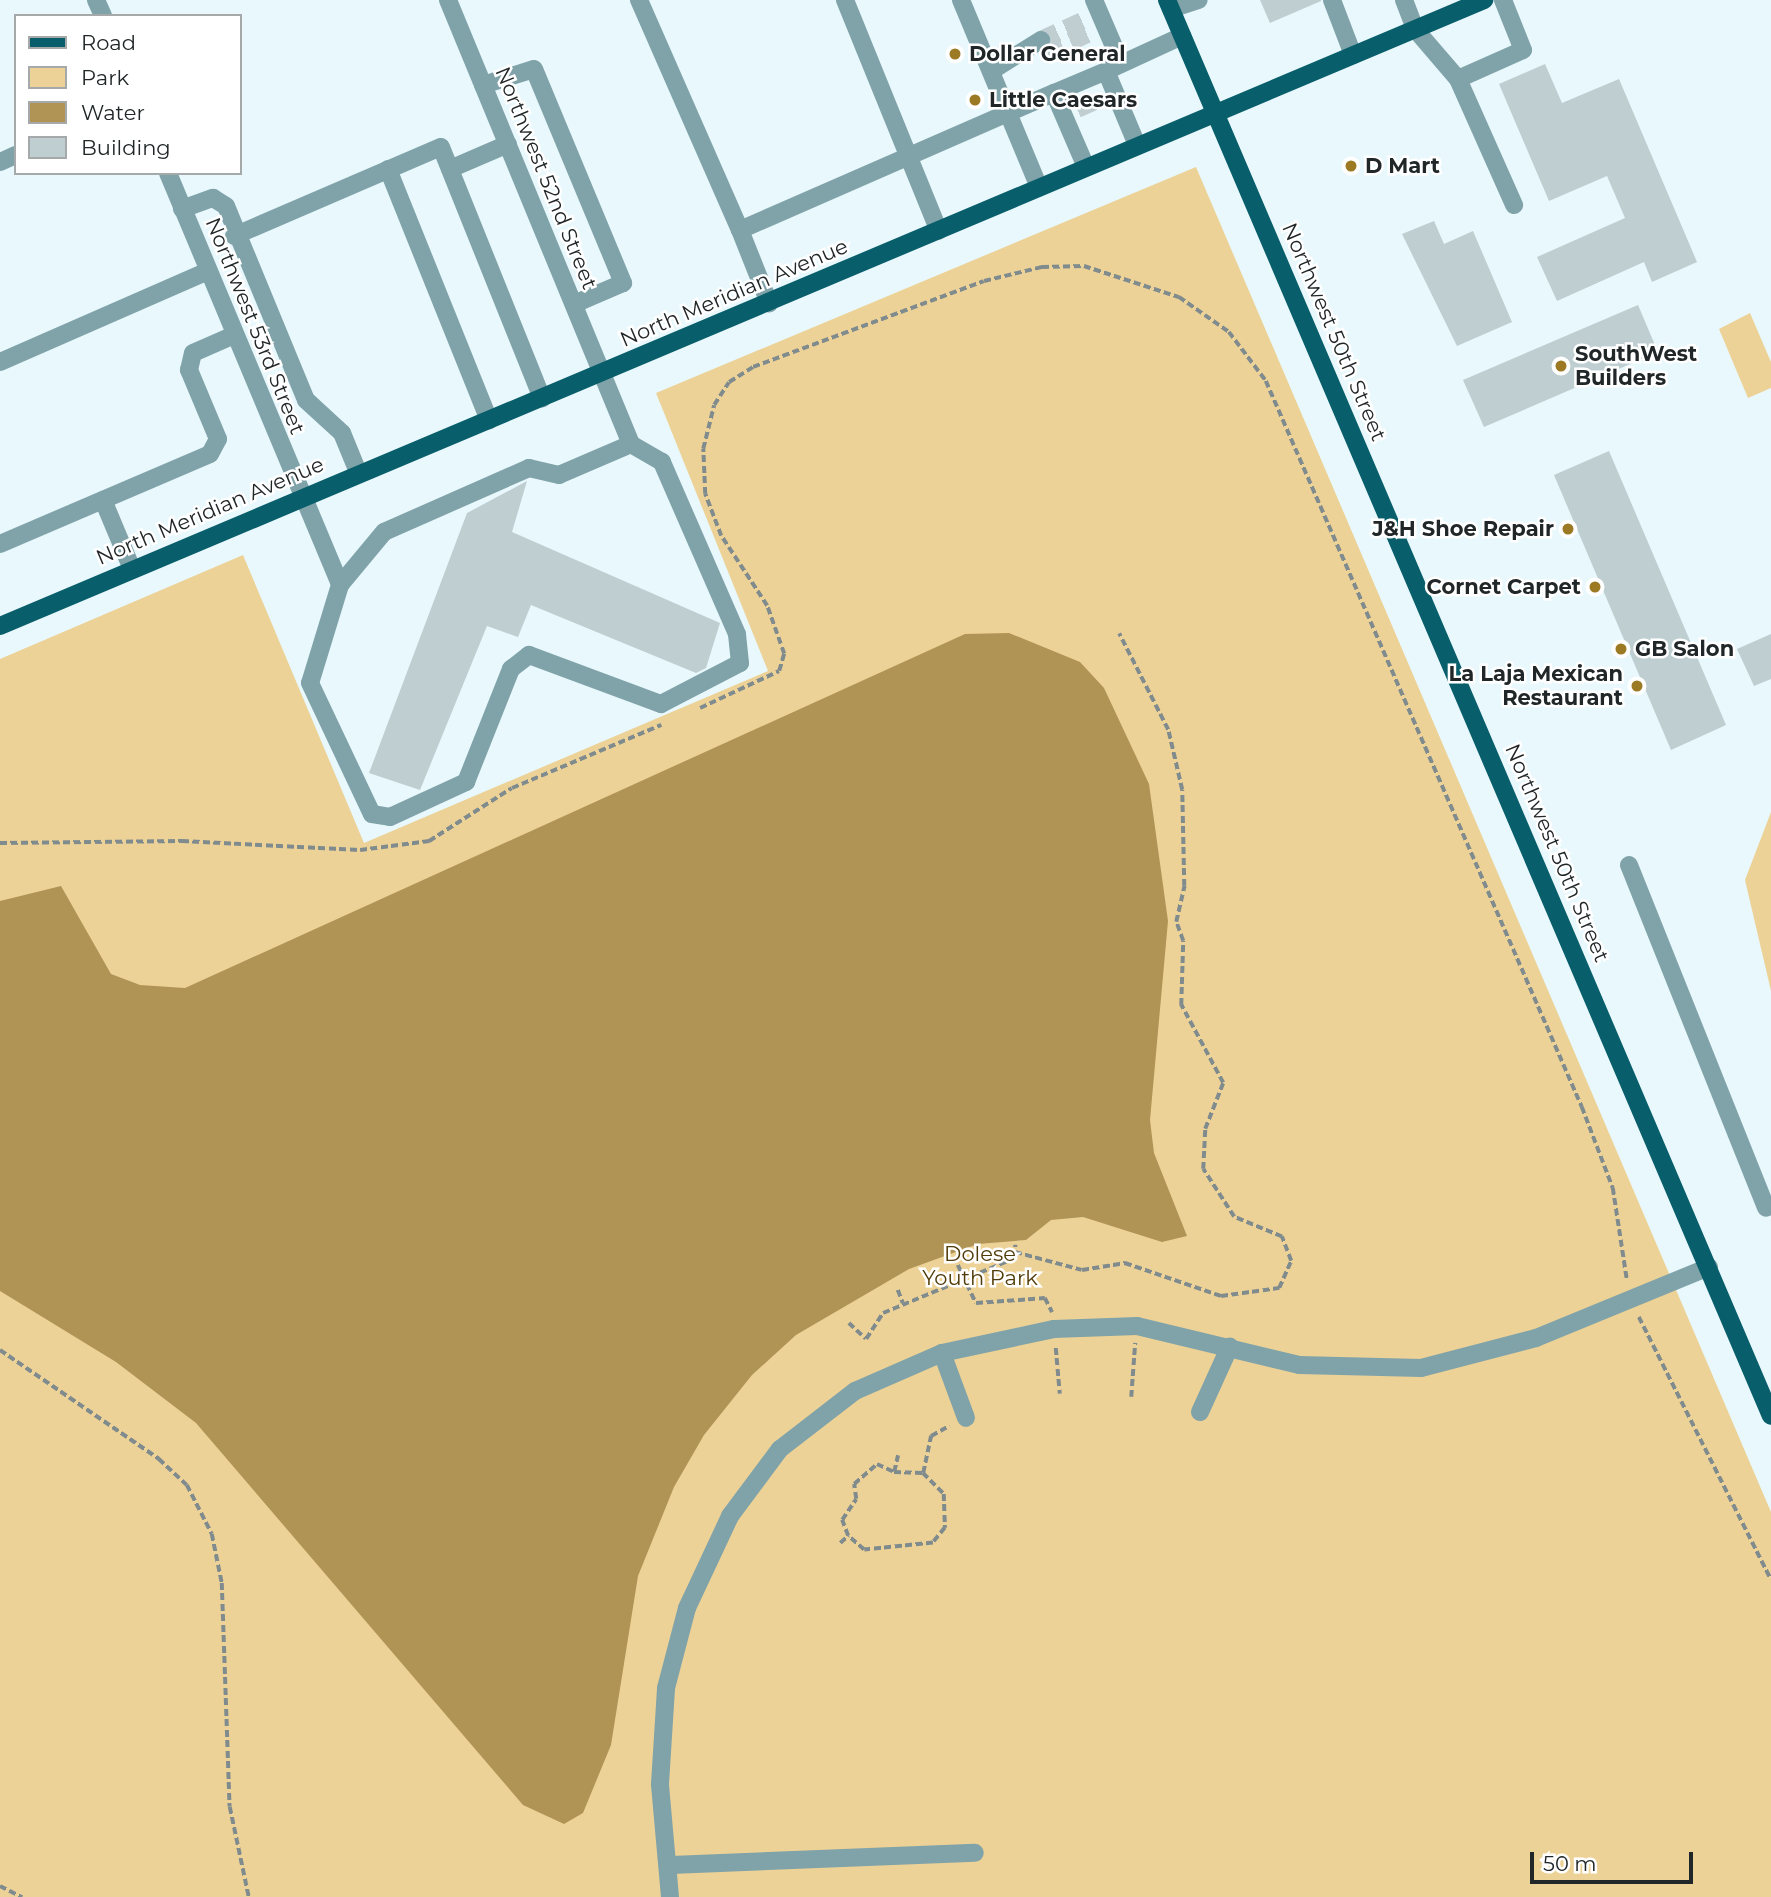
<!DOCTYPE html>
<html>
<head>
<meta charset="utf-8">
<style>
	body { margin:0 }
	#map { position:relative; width:1771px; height:1897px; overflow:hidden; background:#e8f8fc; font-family:Montserrat,sans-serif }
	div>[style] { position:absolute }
	.green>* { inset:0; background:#edd297 }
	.water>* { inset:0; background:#b09456 }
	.building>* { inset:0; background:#beced1 }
	.minor-tunnel>* { height:18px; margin-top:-9px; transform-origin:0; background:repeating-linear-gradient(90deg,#c0ced2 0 18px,transparent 0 27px) }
	.path>* { height:3.5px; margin-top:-1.75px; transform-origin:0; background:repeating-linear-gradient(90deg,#808b8e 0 7px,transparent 0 10.5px) }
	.minor>* { height:18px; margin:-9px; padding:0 9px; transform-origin:9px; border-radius:9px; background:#80a3a9 }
	.major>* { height:18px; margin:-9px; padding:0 9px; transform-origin:9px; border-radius:9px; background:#085e6a }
	.dots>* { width:19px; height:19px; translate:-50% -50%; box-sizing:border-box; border:4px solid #fff; border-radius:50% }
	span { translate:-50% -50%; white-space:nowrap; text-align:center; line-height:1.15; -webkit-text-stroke:5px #fff; paint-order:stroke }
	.poi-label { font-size:21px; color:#212728; font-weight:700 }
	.left { translate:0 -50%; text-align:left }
	.right { translate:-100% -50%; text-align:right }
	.street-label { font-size:21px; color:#212728 }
	.park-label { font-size:21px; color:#503c08 }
	.legend { position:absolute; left:14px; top:14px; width:228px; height:161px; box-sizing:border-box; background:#fff; border:2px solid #a6a9a9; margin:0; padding:9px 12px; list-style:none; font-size:21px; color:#212728 }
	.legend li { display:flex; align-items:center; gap:14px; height:35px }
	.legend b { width:35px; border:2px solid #a6a9a9 }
	.scale { position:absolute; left:1530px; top:1852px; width:163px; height:32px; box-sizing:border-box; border:4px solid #212728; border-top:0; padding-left:9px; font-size:21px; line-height:24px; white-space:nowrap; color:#212728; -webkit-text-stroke:5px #fff; paint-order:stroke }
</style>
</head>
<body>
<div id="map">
	<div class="green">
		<div style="clip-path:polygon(1196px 167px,1771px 1512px,1771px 1897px,0 1897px,0 659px,243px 555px,364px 843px,768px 671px,656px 393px)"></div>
		<div style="clip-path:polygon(1750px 313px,1771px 362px,1771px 388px,1748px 398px,1719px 329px)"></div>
		<div style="clip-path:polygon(1771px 812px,1771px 991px,1745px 880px)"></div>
	</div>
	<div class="water">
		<div style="clip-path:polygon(1009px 633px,1080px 662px,1104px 688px,1149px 784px,1168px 921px,1150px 1120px,1154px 1153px,1187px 1236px,1162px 1242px,1083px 1217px,1051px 1220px,1026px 1240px,978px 1244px,909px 1269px,796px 1335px,752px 1375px,704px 1435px,674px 1487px,638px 1576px,611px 1745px,583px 1813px,564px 1824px,523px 1805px,196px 1423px,116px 1362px,0 1291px,0 901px,61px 886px,111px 974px,140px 985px,185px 988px,965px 634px)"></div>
	</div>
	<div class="building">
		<div style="clip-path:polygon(1260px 0,1321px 0,1321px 1px,1270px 23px)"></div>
		<div style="clip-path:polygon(1545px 64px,1562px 103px,1619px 79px,1697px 262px,1652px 282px,1644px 262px,1557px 301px,1537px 257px,1625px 218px,1607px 176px,1549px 201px,1499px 84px)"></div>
		<div style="clip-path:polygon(1434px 221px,1444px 244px,1473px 231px,1512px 322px,1457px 346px,1402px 234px)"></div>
		<div style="clip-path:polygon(1638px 305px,1658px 352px,1484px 427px,1463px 380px)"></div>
		<div style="clip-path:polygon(1609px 451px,1726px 725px,1671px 750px,1554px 475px)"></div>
		<div style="clip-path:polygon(527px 481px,512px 532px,720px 623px,706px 668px,696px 673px,531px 605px,518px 637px,487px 626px,420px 790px,369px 773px,467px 513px)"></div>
		<div style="clip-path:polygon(1771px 634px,1771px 679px,1754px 686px,1737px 649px)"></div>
	</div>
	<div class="minor-tunnel">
		<div style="left:1041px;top:40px;width:53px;rotate:-24.6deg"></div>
		<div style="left:1046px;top:53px;width:53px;rotate:-24.6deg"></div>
		<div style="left:1077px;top:109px;width:24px;rotate:-24deg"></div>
	</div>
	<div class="path">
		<div style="left:700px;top:708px;width:87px;rotate:-25.1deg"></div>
		<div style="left:779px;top:671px;width:18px;rotate:-74deg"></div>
		<div style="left:784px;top:654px;width:51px;rotate:-109.5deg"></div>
		<div style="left:767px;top:606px;width:84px;rotate:-123.3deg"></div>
		<div style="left:721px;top:536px;width:45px;rotate:-110.9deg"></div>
		<div style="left:705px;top:494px;width:45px;rotate:-92.5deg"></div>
		<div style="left:703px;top:449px;width:45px;rotate:-76deg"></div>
		<div style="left:714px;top:405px;width:27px;rotate:-57deg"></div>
		<div style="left:729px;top:382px;width:28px;rotate:-32deg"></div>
		<div style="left:753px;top:367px;width:246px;rotate:-20.4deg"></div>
		<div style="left:984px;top:281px;width:60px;rotate:-13.6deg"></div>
		<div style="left:1042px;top:267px;width:42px;rotate:-1.4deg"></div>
		<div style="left:1084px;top:266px;width:100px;rotate:18.1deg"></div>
		<div style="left:1179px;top:297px;width:61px;rotate:35deg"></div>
		<div style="left:1229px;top:332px;width:61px;rotate:52.9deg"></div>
		<div style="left:1266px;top:381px;width:792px;rotate:66.48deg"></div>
		<div style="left:1582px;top:1107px;width:87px;rotate:69.1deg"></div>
		<div style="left:1613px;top:1188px;width:93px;rotate:81.3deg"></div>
		<div style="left:0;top:843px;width:182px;rotate:-0.6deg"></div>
		<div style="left:182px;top:841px;width:178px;rotate:2.9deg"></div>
		<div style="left:360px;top:850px;width:70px;rotate:-7.4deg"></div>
		<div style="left:429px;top:841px;width:98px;rotate:-32.6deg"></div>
		<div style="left:512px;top:788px;width:162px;rotate:-22.9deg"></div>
		<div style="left:1015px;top:1252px;width:69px;rotate:15deg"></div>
		<div style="left:1082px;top:1270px;width:44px;rotate:-9.2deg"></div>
		<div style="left:1125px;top:1263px;width:102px;rotate:19deg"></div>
		<div style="left:1221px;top:1296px;width:59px;rotate:-7.9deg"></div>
		<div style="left:1279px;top:1288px;width:30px;rotate:-66deg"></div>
		<div style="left:1291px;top:1261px;width:26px;rotate:-111deg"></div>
		<div style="left:1282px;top:1237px;width:52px;rotate:-157.4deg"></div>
		<div style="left:1234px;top:1217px;width:57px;rotate:-122.9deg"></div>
		<div style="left:1203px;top:1169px;width:40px;rotate:-87.1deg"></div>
		<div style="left:1205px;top:1129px;width:49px;rotate:-68.6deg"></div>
		<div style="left:1223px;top:1083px;width:89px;rotate:-118.3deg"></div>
		<div style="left:1181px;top:1005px;width:64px;rotate:-88.2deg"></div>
		<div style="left:1183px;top:941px;width:20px;rotate:-110deg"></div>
		<div style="left:1176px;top:922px;width:37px;rotate:-77deg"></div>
		<div style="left:1184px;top:886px;width:96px;rotate:-91.2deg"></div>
		<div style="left:1182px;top:790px;width:62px;rotate:-103.1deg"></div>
		<div style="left:1168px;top:730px;width:108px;rotate:-117deg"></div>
		<div style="left:958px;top:1265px;width:42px;rotate:64.7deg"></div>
		<div style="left:976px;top:1303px;width:69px;rotate:-4.1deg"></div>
		<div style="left:1045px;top:1298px;width:16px;rotate:63deg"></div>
		<div style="left:898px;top:1290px;width:14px;rotate:69deg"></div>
		<div style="left:1639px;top:1317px;width:293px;rotate:63.3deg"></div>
		<div style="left:849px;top:1323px;width:23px;rotate:43deg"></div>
		<div style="left:866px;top:1339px;width:31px;rotate:-57deg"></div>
		<div style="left:883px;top:1313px;width:143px;rotate:-22.6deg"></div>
		<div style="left:1015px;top:1258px;width:13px;rotate:-90deg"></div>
		<div style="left:1056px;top:1348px;width:46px;rotate:85deg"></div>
		<div style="left:0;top:1350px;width:193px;rotate:34.4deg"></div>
		<div style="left:159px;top:1459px;width:38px;rotate:43deg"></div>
		<div style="left:187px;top:1485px;width:55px;rotate:63deg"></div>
		<div style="left:212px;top:1534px;width:50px;rotate:78.5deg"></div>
		<div style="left:222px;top:1583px;width:224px;rotate:88deg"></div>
		<div style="left:230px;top:1807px;width:92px;rotate:78.1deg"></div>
		<div style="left:1131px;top:1397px;width:54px;rotate:-85.8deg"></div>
		<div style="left:877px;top:1464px;width:19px;rotate:25deg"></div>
		<div style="left:894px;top:1472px;width:29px;rotate:2deg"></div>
		<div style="left:923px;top:1473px;width:30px;rotate:45deg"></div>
		<div style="left:944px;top:1494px;width:34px;rotate:88deg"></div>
		<div style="left:945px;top:1528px;width:19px;rotate:129deg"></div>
		<div style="left:933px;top:1543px;width:69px;rotate:174.2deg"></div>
		<div style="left:864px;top:1550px;width:21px;rotate:-139deg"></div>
		<div style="left:848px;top:1536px;width:17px;rotate:-111deg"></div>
		<div style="left:842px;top:1520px;width:25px;rotate:-56deg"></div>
		<div style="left:856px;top:1499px;width:15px;rotate:-98deg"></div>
		<div style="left:854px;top:1484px;width:30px;rotate:-41deg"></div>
		<div style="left:894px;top:1472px;width:17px;rotate:-77deg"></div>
		<div style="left:923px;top:1473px;width:38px;rotate:-78deg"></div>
		<div style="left:931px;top:1436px;width:21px;rotate:-29deg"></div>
		<div style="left:840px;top:1543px;width:11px;rotate:-41deg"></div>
		<div style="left:0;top:1886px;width:25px;rotate:27deg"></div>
	</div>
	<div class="minor">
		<div style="left:96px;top:0;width:17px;rotate:66deg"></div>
		<div style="left:448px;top:0;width:480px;rotate:67.6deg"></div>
		<div style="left:639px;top:0;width:251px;rotate:66.3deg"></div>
		<div style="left:740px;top:230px;width:343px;rotate:-23.6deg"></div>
		<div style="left:1054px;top:93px;width:81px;rotate:66.6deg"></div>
		<div style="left:845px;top:0;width:249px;rotate:67.9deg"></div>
		<div style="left:961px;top:0;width:203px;rotate:67.4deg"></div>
		<div style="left:1094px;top:0;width:69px;rotate:66.8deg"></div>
		<div style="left:1332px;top:0;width:59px;rotate:69.1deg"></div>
		<div style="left:1404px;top:0;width:31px;rotate:69deg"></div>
		<div style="left:1415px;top:29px;width:66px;rotate:49.3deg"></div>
		<div style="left:1458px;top:79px;width:138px;rotate:66deg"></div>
		<div style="left:1171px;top:9px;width:29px;rotate:-18deg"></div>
		<div style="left:991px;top:71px;width:59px;rotate:-31.8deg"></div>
		<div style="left:1458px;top:79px;width:71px;rotate:-24deg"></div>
		<div style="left:1523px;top:50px;width:54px;rotate:-111.8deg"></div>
		<div style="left:483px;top:85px;width:53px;rotate:-17.4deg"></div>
		<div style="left:534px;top:69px;width:232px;rotate:67.4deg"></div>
		<div style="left:623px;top:283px;width:53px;rotate:156.8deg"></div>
		<div style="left:1054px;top:93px;width:56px;rotate:-22.9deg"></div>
		<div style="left:1137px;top:145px;width:80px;rotate:-112.7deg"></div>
		<div style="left:1106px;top:71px;width:84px;rotate:-24.7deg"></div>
		<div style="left:0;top:162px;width:17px;rotate:-24deg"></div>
		<div style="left:388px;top:169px;width:271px;rotate:68.1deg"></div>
		<div style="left:450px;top:169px;width:63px;rotate:-23.3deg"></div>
		<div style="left:168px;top:173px;width:446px;rotate:67.3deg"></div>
		<div style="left:340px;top:585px;width:102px;rotate:107deg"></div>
		<div style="left:310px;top:683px;width:145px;rotate:64.7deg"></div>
		<div style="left:372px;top:814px;width:18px;rotate:9deg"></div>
		<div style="left:390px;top:817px;width:84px;rotate:-24.7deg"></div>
		<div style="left:466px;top:782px;width:122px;rotate:-68.3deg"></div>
		<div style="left:511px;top:669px;width:23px;rotate:-38deg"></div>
		<div style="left:529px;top:655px;width:141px;rotate:20.4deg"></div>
		<div style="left:661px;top:704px;width:89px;rotate:-27.4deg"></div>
		<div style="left:740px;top:663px;width:29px;rotate:-96deg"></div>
		<div style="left:737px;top:634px;width:188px;rotate:-113.6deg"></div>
		<div style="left:662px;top:462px;width:36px;rotate:-150deg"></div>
		<div style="left:631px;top:444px;width:78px;rotate:156.7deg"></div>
		<div style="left:559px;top:475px;width:31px;rotate:-167deg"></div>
		<div style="left:529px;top:468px;width:158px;rotate:156.2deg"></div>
		<div style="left:384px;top:532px;width:69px;rotate:129.7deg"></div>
		<div style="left:182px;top:209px;width:33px;rotate:-20deg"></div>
		<div style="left:213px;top:198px;width:15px;rotate:32deg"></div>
		<div style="left:226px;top:206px;width:210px;rotate:67.6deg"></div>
		<div style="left:306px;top:400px;width:49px;rotate:42.5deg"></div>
		<div style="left:342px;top:433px;width:42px;rotate:67.7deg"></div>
		<div style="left:740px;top:230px;width:79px;rotate:68.3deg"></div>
		<div style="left:234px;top:236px;width:225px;rotate:-23.3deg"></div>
		<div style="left:441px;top:147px;width:271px;rotate:68.1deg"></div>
		<div style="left:0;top:362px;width:227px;rotate:-23.6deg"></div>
		<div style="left:103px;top:500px;width:75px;rotate:67.2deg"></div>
		<div style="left:0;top:544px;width:228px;rotate:-23.2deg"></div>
		<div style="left:210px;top:454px;width:17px;rotate:-62deg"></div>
		<div style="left:218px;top:439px;width:75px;rotate:-112.8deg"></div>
		<div style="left:189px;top:370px;width:17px;rotate:-77deg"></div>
		<div style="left:193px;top:353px;width:45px;rotate:-23.7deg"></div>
		<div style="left:1629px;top:865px;width:369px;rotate:68.2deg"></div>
		<div style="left:942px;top:1353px;width:69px;rotate:69.7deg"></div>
		<div style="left:1200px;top:1412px;width:72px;rotate:-65.6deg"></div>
		<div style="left:671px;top:1865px;width:304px;rotate:-2.3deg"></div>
		<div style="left:670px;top:1897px;width:113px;rotate:-95.1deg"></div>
		<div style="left:660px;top:1784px;width:96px;rotate:-86.4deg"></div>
		<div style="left:666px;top:1688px;width:83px;rotate:-75.3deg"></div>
		<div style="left:687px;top:1608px;width:102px;rotate:-64.9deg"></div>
		<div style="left:730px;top:1516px;width:84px;rotate:-53.3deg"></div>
		<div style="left:780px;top:1449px;width:95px;rotate:-37.7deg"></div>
		<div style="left:855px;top:1391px;width:95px;rotate:-23.6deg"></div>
		<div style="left:942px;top:1353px;width:115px;rotate:-12.1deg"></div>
		<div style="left:1054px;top:1329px;width:83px;rotate:-2.1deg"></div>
		<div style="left:1137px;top:1326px;width:167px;rotate:13.5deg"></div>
		<div style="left:1299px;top:1365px;width:122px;rotate:1.4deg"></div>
		<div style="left:1421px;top:1368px;width:119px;rotate:-14.6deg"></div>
		<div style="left:1536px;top:1338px;width:187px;rotate:-22.3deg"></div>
	</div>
	<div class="major">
		<div style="left:1167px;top:0;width:1539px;rotate:66.9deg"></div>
		<div style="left:0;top:626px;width:1611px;rotate:-22.87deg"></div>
	</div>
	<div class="dots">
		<div style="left:955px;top:54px;background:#9c7a24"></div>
		<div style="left:975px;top:100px;background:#9c7a24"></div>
		<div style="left:1351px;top:166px;background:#9c7a24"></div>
		<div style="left:1561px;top:366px;background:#9c7a24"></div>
		<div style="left:1568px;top:529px;background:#9c7a24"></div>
		<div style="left:1595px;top:587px;background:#9c7a24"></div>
		<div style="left:1621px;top:649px;background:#9c7a24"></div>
		<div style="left:1637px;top:686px;background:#9c7a24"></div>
	</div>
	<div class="poi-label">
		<span class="left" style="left:969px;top:54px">Dollar General</span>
		<span class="left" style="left:989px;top:100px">Little Caesars</span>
		<span class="left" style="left:1365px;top:166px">D Mart</span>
		<span class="left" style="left:1575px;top:366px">SouthWest<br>Builders</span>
		<span class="right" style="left:1554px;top:529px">J&amp;H Shoe Repair</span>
		<span class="right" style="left:1581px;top:587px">Cornet Carpet</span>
		<span class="left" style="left:1635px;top:649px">GB Salon</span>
		<span class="right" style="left:1623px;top:686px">La Laja Mexican<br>Restaurant</span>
	</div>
	<div class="street-label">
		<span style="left:546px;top:178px;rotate:68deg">Northwest 52nd Street</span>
		<span style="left:734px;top:293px;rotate:-23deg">North Meridian Avenue</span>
		<span style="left:255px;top:326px;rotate:68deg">Northwest 53rd Street</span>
		<span style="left:1334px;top:332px;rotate:67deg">Northwest 50th Street</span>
		<span style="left:210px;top:511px;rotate:-23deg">North Meridian Avenue</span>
		<span style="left:1557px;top:853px;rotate:67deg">Northwest 50th Street</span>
	</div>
	<div class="park-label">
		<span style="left:980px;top:1266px">Dolese<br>Youth Park</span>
	</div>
	<ul class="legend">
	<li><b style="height:9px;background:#085e6a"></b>Road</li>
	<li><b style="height:19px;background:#edd297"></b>Park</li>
	<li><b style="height:19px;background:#b09456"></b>Water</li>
	<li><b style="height:19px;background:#beced1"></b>Building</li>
	</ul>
	<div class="scale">50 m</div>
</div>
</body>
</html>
